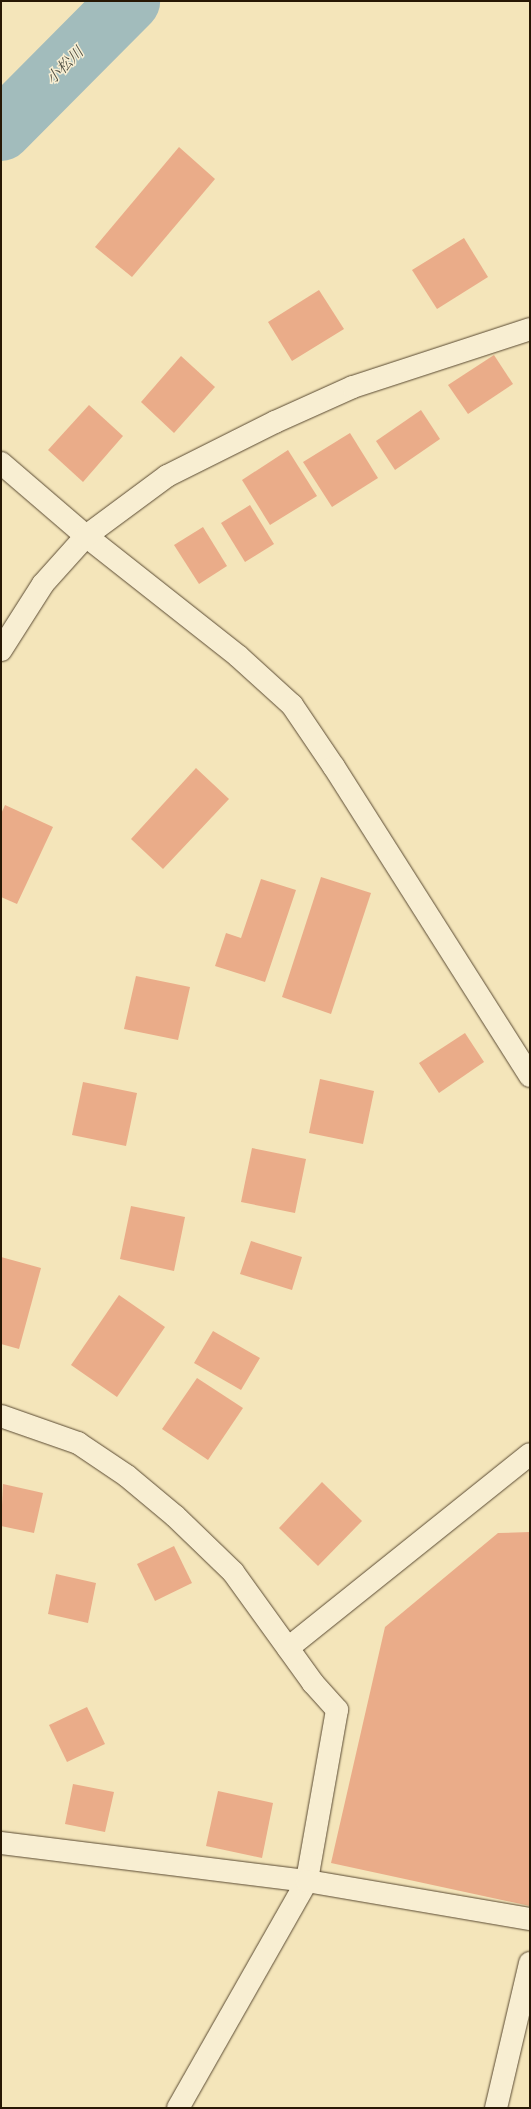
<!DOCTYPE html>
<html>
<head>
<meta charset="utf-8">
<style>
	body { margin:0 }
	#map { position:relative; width:531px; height:2109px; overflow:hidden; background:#f4e5ba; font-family:"IM FELL Double Pica","Noto Serif JP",serif }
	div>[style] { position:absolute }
	.river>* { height:62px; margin:-31px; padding:0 31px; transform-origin:31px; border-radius:31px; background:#a2bcbc }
	.building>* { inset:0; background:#eaac89 }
	.roads { filter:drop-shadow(0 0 1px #5a4a32) drop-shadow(0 0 1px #5a4a32) }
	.street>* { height:22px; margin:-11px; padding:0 11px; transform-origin:11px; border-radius:11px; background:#f8eed2 }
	span { translate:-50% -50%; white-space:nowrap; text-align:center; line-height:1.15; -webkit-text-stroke:3px #f8eed2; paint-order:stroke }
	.water-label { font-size:15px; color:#525144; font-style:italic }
	.frame { position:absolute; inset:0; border:2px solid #271704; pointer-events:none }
</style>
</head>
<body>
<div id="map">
	<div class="river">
		<div style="left:1px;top:130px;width:182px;rotate:-45.2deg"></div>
	</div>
	<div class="building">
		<div style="clip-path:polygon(179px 147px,215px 179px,132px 277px,95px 247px)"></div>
		<div style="clip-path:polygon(464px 238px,488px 277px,437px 309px,412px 270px)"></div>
		<div style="clip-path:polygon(319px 290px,344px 329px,292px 361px,268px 322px)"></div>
		<div style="clip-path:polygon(494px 355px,513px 384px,468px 414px,448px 385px)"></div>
		<div style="clip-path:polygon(181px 356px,215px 387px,174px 433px,141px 402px)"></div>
		<div style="clip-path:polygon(89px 405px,123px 436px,83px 482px,48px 450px)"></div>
		<div style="clip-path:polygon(421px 410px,440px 439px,395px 470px,376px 441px)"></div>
		<div style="clip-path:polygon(350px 433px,378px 478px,332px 507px,303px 462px)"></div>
		<div style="clip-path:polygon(288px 450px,317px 496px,270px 525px,242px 480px)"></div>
		<div style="clip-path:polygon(250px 505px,274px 544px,245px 562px,221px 523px)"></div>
		<div style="clip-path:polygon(203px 527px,227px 566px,199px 584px,174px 545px)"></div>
		<div style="clip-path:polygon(196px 768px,229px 799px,163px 869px,131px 839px)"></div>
		<div style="clip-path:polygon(5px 805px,53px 827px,17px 904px,1px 897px,1px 814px)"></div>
		<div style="clip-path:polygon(321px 877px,371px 893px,331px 1014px,282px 997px)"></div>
		<div style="clip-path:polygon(261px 879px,296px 890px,265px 982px,215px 966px,226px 933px,241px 938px)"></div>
		<div style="clip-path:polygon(136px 976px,190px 987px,178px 1040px,124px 1029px)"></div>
		<div style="clip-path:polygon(465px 1033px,484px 1062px,439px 1093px,419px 1063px)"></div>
		<div style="clip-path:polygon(320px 1079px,374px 1091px,363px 1144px,309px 1133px)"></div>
		<div style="clip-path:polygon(83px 1082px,137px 1093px,126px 1146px,72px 1135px)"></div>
		<div style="clip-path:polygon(252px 1148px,306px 1159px,295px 1213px,241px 1202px)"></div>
		<div style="clip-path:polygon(131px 1206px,185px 1217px,174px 1271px,120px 1259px)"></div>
		<div style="clip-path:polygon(251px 1241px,302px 1257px,292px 1290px,240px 1274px)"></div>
		<div style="clip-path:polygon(1px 1257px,41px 1268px,19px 1349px,1px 1344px)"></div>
		<div style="clip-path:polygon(119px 1295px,165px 1327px,117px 1397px,71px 1365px)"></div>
		<div style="clip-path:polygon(213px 1331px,260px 1358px,241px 1390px,194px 1363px)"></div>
		<div style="clip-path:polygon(197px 1378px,243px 1408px,208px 1460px,162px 1429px)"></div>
		<div style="clip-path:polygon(322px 1482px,362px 1521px,318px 1566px,279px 1528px)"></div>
		<div style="clip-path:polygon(3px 1484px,43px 1493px,34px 1533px,1px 1526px)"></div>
		<div style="clip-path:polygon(530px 1532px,530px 1906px,331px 1863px,385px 1627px,498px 1533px)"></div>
		<div style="clip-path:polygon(174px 1546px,192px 1583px,155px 1601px,137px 1564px)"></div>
		<div style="clip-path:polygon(56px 1574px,96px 1583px,88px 1623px,48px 1614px)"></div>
		<div style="clip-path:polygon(87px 1707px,105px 1744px,67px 1762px,49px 1725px)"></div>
		<div style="clip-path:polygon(73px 1784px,114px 1792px,105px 1832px,65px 1824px)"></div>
		<div style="clip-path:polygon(218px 1791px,273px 1803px,262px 1858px,206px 1846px)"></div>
	</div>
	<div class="roads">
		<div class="street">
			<div style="left:1px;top:463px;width:112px;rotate:40.7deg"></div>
			<div style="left:86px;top:536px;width:194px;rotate:38.3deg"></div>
			<div style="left:238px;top:656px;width:73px;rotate:42.2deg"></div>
			<div style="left:292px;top:705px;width:75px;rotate:55.9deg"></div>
			<div style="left:334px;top:767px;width:366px;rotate:57.6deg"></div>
			<div style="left:1px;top:650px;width:78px;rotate:-57.5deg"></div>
			<div style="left:43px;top:584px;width:64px;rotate:-48.1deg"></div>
			<div style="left:86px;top:536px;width:101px;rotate:-36.5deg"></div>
			<div style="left:167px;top:476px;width:121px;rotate:-26.6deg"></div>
			<div style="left:275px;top:422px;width:85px;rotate:-24.2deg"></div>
			<div style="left:353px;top:387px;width:186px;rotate:-18.1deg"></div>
			<div style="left:1px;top:1416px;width:82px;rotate:19.3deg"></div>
			<div style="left:78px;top:1443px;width:59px;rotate:34deg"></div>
			<div style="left:127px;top:1476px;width:62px;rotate:39.8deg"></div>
			<div style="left:175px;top:1516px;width:81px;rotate:44deg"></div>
			<div style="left:233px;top:1572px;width:137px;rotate:54.2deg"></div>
			<div style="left:313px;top:1683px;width:36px;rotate:48deg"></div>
			<div style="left:337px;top:1710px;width:174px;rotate:100deg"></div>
			<div style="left:307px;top:1881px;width:261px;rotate:119.6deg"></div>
			<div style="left:288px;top:1648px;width:310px;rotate:-38.7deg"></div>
			<div style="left:1px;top:1843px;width:308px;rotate:7.1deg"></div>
			<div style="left:307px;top:1881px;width:226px;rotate:9.7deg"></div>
			<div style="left:496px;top:2108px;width:149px;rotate:-76.8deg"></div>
		</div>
	</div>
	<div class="water-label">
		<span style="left:65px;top:66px;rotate:-45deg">小松川</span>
	</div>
	<div class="frame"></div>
</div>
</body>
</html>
